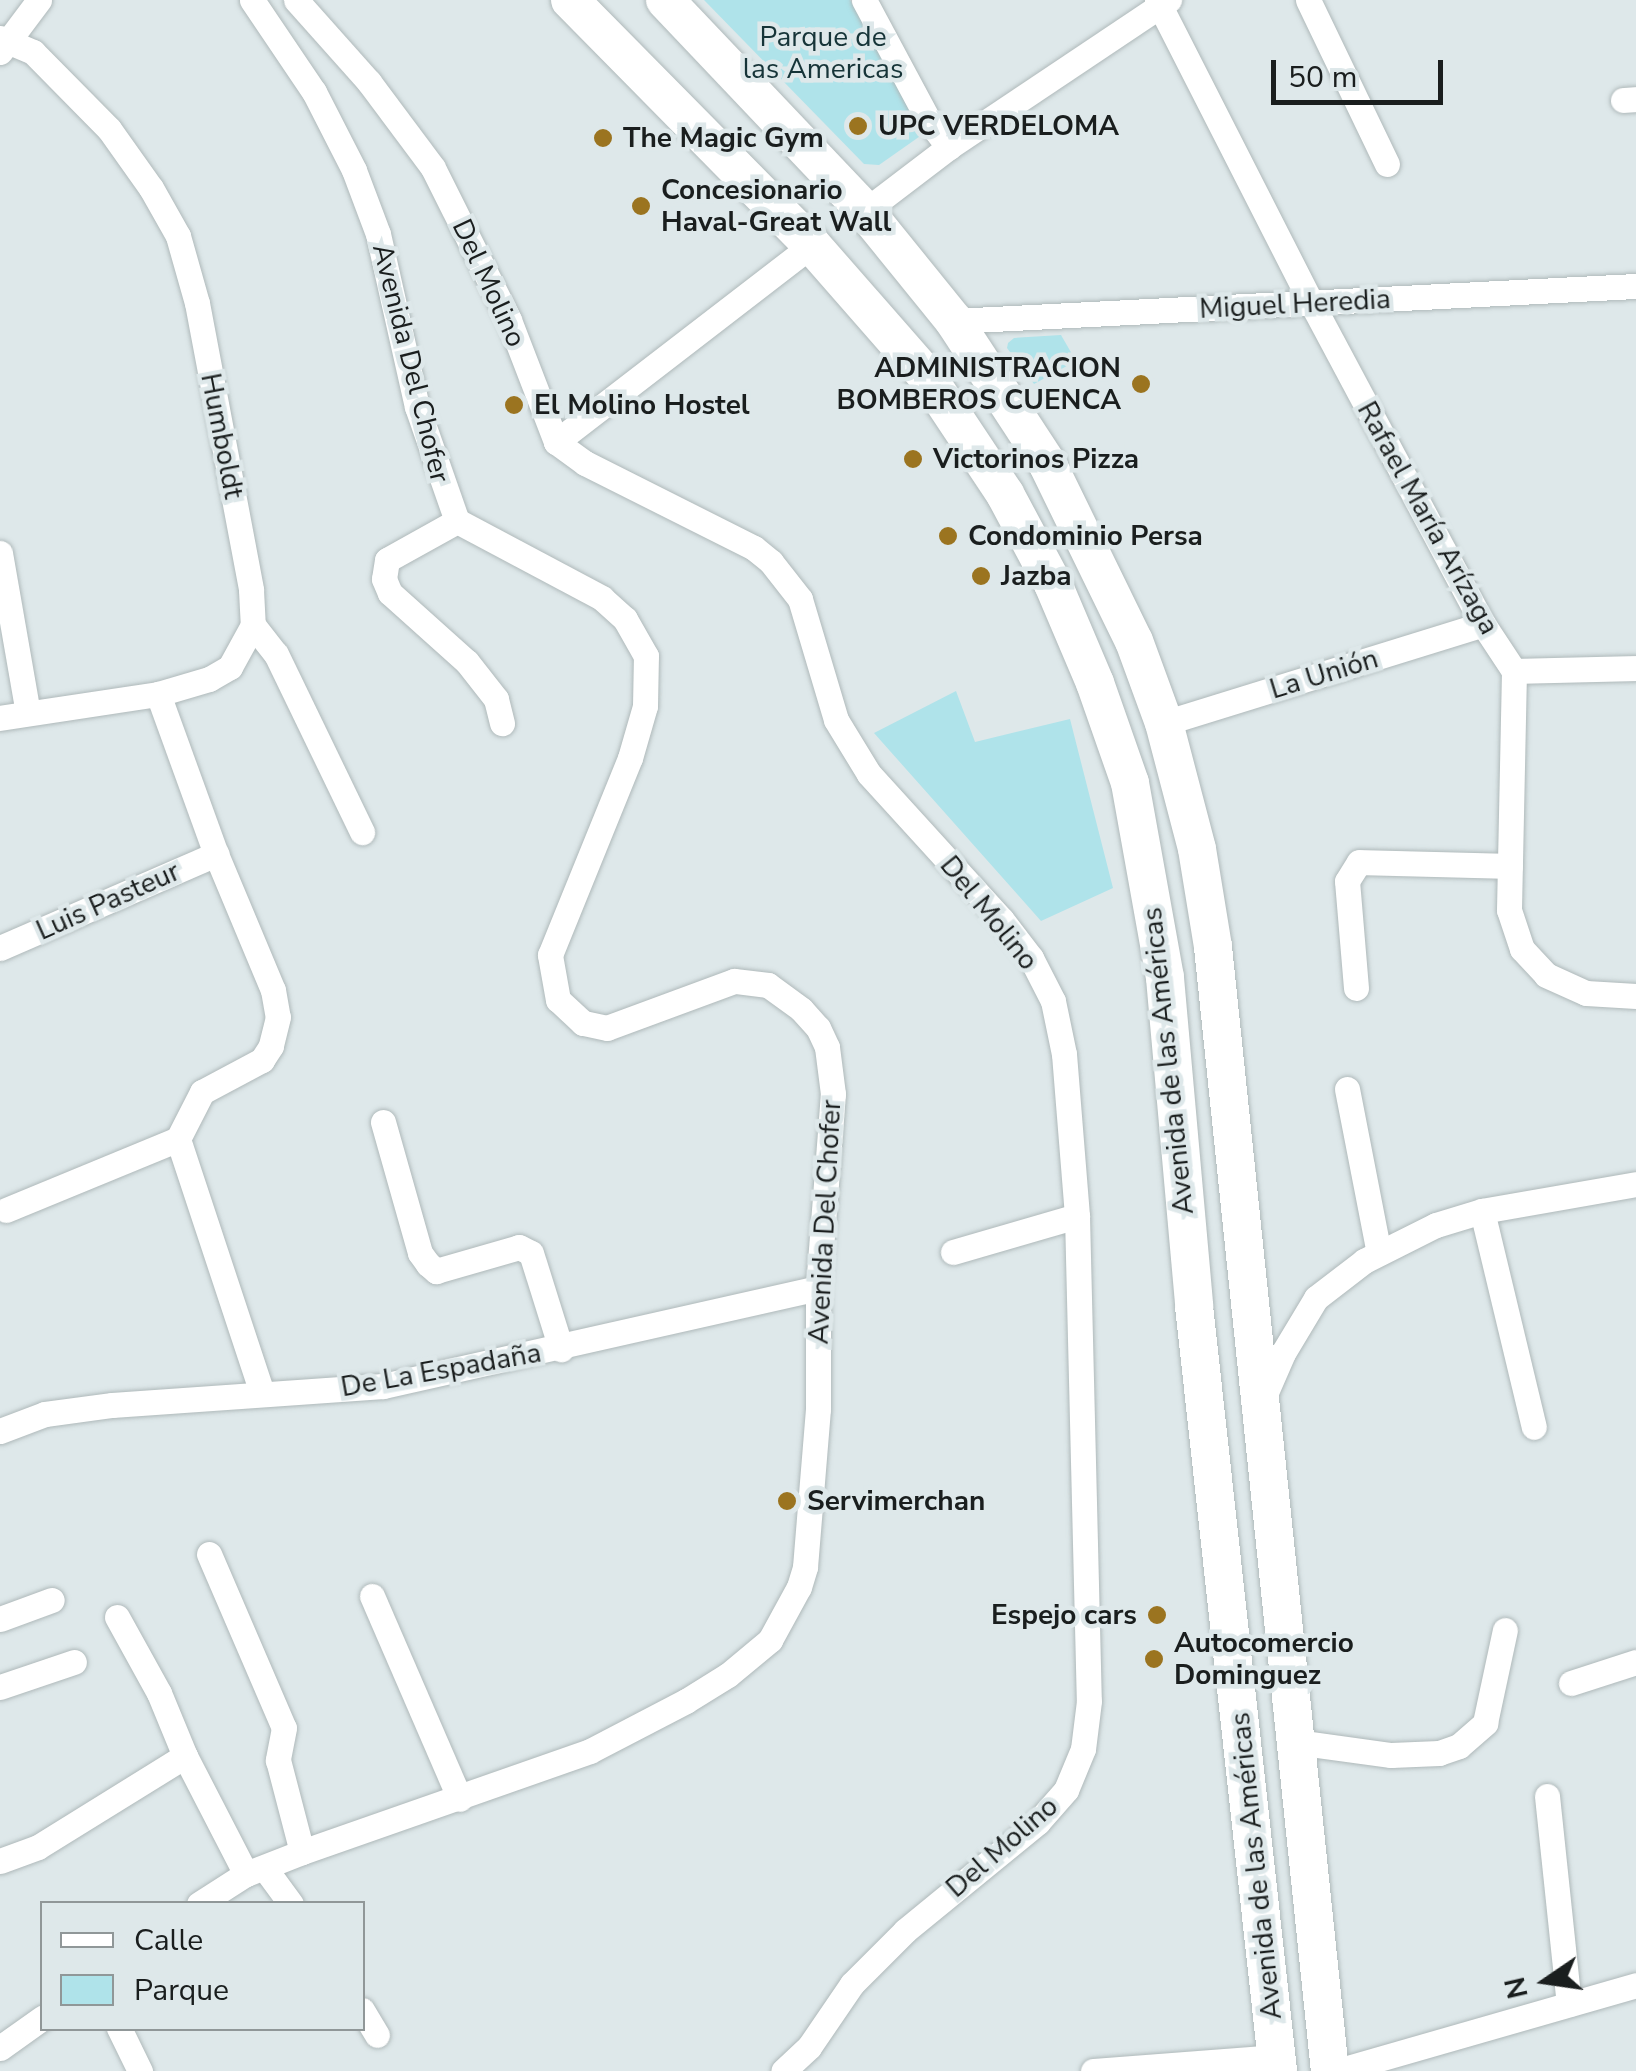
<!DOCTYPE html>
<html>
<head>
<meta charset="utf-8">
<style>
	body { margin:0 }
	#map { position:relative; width:1636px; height:2071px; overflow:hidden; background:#dee8ea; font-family:"Nunito Sans",sans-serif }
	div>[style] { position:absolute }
	.green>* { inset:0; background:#afe3ea }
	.roads { filter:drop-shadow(0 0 2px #afb9ba) drop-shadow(0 0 2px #afb9ba) }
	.street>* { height:25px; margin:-12.5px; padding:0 12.5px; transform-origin:12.5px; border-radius:12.5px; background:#fff }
	.primary>* { height:38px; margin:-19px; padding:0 19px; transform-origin:19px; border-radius:19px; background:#fff }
	.dots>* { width:28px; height:28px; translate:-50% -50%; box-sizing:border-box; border:5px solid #dee8ea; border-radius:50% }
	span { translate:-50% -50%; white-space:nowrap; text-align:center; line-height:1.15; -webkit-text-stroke:9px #dee8ea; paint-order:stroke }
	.park-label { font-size:28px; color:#163438 }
	.poi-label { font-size:28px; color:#1a1e1e; font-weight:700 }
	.left { translate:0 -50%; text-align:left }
	.right { translate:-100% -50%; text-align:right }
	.street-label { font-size:28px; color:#1a1e1e }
	.legend { position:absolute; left:40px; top:1901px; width:325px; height:130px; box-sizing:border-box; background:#dee8ea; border:2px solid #909798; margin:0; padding:12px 18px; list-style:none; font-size:30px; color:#1a1e1e }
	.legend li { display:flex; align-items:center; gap:20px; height:50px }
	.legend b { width:50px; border:2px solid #909798 }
	.north { position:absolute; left:1496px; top:1931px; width:100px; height:100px; -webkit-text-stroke:8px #dee8ea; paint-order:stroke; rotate:257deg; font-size:28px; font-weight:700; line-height:40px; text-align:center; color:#1a1e1e }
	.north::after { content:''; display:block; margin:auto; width:35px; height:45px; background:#1a1e1e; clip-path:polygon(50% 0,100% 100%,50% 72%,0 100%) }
	.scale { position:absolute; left:1271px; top:60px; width:172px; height:45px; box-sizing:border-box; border:5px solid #1a1e1e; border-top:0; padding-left:12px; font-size:30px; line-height:35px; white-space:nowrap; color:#1a1e1e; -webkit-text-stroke:8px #dee8ea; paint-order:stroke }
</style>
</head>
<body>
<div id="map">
	<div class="green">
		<div style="clip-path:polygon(704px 0,850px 0,926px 132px,879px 165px,864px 164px)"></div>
		<div style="clip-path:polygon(1061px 335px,1076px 361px,1034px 384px,1007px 348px,1008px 343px,1014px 338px)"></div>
		<div style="clip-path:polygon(956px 691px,975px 742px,1070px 719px,1113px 888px,1041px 921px,874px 733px)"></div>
	</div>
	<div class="roads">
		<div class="street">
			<div style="left:296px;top:0;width:110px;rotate:48.3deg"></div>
			<div style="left:369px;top:82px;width:107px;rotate:53.3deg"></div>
			<div style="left:433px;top:168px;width:170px;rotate:63.4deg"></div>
			<div style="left:509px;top:320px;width:131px;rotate:68.9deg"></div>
			<div style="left:556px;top:442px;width:36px;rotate:36deg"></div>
			<div style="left:585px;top:463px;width:189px;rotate:26.7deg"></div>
			<div style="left:754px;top:548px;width:22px;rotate:39deg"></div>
			<div style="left:771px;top:562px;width:47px;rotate:51.9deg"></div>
			<div style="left:800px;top:599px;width:126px;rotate:73.4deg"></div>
			<div style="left:836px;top:720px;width:63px;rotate:58.6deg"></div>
			<div style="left:869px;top:774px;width:197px;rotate:47.7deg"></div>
			<div style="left:1002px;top:920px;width:48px;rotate:52.7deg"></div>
			<div style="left:1031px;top:958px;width:48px;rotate:62.9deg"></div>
			<div style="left:1053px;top:1001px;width:54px;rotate:78.3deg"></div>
			<div style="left:1064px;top:1054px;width:163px;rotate:85.4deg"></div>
			<div style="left:1077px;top:1216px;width:485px;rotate:88.6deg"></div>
			<div style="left:1089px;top:1701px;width:48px;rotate:97.1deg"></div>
			<div style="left:1083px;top:1749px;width:44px;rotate:112.5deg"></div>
			<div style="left:1066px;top:1790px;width:43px;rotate:131.2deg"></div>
			<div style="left:1038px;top:1822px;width:172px;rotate:140.7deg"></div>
			<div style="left:905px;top:1931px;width:75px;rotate:135deg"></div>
			<div style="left:852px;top:1984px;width:76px;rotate:124.3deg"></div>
			<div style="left:809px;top:2047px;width:35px;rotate:137deg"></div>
			<div style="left:864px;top:0;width:140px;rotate:61.8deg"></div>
			<div style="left:930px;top:123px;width:31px;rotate:52deg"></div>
			<div style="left:1157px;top:0;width:341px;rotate:63deg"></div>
			<div style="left:1312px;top:304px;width:363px;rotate:61.9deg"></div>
			<div style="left:1483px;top:624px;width:56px;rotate:56.6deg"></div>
			<div style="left:1514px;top:671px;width:239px;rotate:91.2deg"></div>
			<div style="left:1509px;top:910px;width:41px;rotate:71.6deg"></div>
			<div style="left:1522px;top:949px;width:35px;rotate:47deg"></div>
			<div style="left:1546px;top:975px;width:44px;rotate:24.2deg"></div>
			<div style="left:1586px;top:993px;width:50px;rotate:3.4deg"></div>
			<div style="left:1308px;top:0;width:182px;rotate:64.3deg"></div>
			<div style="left:0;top:38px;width:36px;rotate:23deg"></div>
			<div style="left:33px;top:52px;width:108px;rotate:45.4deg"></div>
			<div style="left:109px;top:129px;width:72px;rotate:54.6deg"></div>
			<div style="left:151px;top:188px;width:55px;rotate:60.6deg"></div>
			<div style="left:178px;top:236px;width:70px;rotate:74.2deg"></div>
			<div style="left:197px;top:303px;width:292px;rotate:79.3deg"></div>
			<div style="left:251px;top:590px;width:35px;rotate:87deg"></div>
			<div style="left:253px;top:625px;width:48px;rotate:118.7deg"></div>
			<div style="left:230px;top:667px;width:24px;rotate:150deg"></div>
			<div style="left:209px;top:679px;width:53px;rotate:163.6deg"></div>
			<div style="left:158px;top:694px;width:160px;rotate:171.4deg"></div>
			<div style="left:0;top:52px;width:65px;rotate:-53.1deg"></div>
			<div style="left:1623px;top:100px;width:13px;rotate:-4deg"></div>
			<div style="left:865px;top:211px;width:106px;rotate:-37.3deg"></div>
			<div style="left:949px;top:147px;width:265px;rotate:-33.8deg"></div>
			<div style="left:954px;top:321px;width:683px;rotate:-2.94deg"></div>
			<div style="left:556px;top:442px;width:323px;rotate:-37.6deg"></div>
			<div style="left:457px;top:521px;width:80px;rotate:150.9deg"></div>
			<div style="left:387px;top:560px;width:19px;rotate:99deg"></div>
			<div style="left:384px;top:579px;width:15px;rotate:67deg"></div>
			<div style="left:390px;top:593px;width:103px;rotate:41.9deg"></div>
			<div style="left:467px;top:662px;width:47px;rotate:51.9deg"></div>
			<div style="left:496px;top:699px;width:25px;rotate:76deg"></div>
			<div style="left:0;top:553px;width:162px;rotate:80.1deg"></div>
			<div style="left:253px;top:625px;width:37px;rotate:52deg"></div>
			<div style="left:276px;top:654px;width:198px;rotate:64.2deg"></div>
			<div style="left:1514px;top:671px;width:122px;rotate:-1.4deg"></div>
			<div style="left:158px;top:694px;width:170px;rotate:70.1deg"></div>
			<div style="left:216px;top:854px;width:147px;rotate:67.3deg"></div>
			<div style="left:273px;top:990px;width:27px;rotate:80deg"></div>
			<div style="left:278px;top:1017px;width:30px;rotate:104deg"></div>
			<div style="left:271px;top:1046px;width:17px;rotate:123deg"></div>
			<div style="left:262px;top:1060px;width:68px;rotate:151.9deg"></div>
			<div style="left:202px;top:1092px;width:53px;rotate:117.1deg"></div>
			<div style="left:178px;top:1139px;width:268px;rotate:71.7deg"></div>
			<div style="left:1164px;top:723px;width:334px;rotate:-17.2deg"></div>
			<div style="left:0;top:948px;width:236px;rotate:-23.5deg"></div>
			<div style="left:1356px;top:988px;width:107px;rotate:-94.8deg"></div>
			<div style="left:1347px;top:881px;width:22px;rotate:-58deg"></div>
			<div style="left:1359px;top:862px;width:151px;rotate:1.5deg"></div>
			<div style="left:1347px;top:1089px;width:167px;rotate:79deg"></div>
			<div style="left:383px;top:1122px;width:136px;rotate:74.2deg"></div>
			<div style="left:420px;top:1253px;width:14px;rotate:54deg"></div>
			<div style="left:428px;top:1264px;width:11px;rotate:41deg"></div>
			<div style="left:436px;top:1271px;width:86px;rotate:-16.1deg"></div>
			<div style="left:519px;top:1247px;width:13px;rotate:27deg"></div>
			<div style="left:531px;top:1253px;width:101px;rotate:72.6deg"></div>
			<div style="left:6px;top:1210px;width:186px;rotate:-22.4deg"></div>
			<div style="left:1482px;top:1211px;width:222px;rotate:76.5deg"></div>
			<div style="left:953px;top:1252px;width:129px;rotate:-16.2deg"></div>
			<div style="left:1263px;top:1399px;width:50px;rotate:-66.5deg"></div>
			<div style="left:1283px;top:1353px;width:64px;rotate:-59deg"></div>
			<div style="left:1316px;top:1298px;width:61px;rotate:-37.6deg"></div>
			<div style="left:1364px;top:1261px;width:80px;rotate:-26.6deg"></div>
			<div style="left:1436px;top:1225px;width:48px;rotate:-16.9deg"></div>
			<div style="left:1482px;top:1211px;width:156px;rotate:-9.9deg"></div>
			<div style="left:0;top:1431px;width:48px;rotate:-20.7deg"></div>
			<div style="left:45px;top:1414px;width:68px;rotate:-7.7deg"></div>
			<div style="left:112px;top:1405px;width:272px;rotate:-4deg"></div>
			<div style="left:383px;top:1386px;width:446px;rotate:-12.7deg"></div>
			<div style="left:209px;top:1554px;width:189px;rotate:66.7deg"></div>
			<div style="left:284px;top:1728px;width:33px;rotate:101deg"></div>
			<div style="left:278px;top:1760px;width:95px;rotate:75.4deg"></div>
			<div style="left:372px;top:1596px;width:221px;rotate:66.6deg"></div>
			<div style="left:117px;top:1617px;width:87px;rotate:61.1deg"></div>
			<div style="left:159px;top:1693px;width:68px;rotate:67.6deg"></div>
			<div style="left:185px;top:1756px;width:133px;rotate:62.7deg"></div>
			<div style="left:0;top:1619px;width:55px;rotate:-20.1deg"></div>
			<div style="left:1571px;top:1683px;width:68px;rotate:-17.9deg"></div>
			<div style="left:0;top:1687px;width:78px;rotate:-18.7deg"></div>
			<div style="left:1296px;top:1742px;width:96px;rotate:7.8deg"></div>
			<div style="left:1391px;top:1755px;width:48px;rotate:-2.4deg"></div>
			<div style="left:1439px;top:1753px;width:21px;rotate:-19deg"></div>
			<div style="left:1459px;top:1746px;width:35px;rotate:-41deg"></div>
			<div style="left:1485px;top:1723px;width:95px;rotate:-77.9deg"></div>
			<div style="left:1547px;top:1796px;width:209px;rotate:84deg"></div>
			<div style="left:0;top:1861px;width:40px;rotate:-20.2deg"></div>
			<div style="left:38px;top:1847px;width:173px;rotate:-31.8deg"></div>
			<div style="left:266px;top:1870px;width:42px;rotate:53.7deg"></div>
			<div style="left:199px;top:1904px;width:56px;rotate:-32.6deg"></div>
			<div style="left:246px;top:1874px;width:60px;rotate:-21.4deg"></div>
			<div style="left:302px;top:1852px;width:305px;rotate:-19.3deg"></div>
			<div style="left:590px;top:1751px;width:108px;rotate:-27.5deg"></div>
			<div style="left:686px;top:1701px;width:49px;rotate:-31.8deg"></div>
			<div style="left:728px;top:1675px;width:55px;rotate:-39.8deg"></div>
			<div style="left:770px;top:1640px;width:60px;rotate:-61.3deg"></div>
			<div style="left:799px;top:1587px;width:21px;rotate:-73deg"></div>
			<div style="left:805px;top:1567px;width:159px;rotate:-85.3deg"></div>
			<div style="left:818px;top:1409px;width:121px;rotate:-90deg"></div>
			<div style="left:818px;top:1288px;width:195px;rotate:-85.6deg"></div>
			<div style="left:833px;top:1094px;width:47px;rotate:-97.3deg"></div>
			<div style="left:827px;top:1047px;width:21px;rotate:-115deg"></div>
			<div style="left:818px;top:1028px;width:25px;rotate:-132deg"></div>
			<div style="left:801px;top:1009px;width:41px;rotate:-144deg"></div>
			<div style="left:768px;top:985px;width:34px;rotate:-173deg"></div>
			<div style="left:734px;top:981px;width:135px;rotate:159.7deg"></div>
			<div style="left:607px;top:1028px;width:25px;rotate:-168deg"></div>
			<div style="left:583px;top:1023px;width:34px;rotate:-137deg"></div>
			<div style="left:558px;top:1000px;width:46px;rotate:-100.1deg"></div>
			<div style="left:550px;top:955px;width:213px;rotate:-67.9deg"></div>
			<div style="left:630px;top:758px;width:54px;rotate:-73.9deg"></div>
			<div style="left:645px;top:706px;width:50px;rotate:-88.9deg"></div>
			<div style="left:646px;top:656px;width:43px;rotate:-119.6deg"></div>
			<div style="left:625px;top:619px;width:31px;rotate:-138deg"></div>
			<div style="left:602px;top:598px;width:164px;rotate:-152deg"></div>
			<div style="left:457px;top:521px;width:121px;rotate:-109.3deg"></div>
			<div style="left:417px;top:407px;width:177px;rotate:-102.7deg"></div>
			<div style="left:378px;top:234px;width:68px;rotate:-110.6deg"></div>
			<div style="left:354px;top:170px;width:88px;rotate:-117.1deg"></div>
			<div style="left:314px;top:92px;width:111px;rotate:-124deg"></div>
			<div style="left:362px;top:2010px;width:29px;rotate:59deg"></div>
			<div style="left:119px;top:2028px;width:48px;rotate:64deg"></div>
			<div style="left:0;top:2048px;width:52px;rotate:-35.5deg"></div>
			<div style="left:1093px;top:2071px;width:185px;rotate:-4.4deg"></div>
			<div style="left:1337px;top:2071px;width:311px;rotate:-16deg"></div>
		</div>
		<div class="primary">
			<div style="left:570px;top:0;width:344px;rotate:45.4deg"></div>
			<div style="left:812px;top:245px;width:173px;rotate:48.8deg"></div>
			<div style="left:926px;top:375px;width:143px;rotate:56.4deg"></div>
			<div style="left:1005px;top:494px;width:102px;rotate:61.9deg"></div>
			<div style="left:1053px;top:584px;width:108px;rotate:67deg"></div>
			<div style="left:1095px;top:683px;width:106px;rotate:70.7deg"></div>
			<div style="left:1130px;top:783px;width:198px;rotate:79.8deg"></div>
			<div style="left:1165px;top:978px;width:329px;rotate:84.9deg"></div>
			<div style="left:1194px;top:1306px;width:770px;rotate:83.73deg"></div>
			<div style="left:665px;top:0;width:291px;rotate:46.5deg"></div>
			<div style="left:865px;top:211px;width:141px;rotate:51deg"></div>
			<div style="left:954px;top:321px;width:170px;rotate:56.8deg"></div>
			<div style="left:1047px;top:463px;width:198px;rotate:64deg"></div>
			<div style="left:1134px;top:641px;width:87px;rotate:69.9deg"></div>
			<div style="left:1164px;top:723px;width:130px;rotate:75.3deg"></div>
			<div style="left:1197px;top:849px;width:99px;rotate:80.7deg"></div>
			<div style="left:1213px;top:947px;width:1130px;rotate:84.06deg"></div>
		</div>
	</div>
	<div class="dots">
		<div style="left:858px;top:126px;background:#9b7420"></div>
		<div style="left:603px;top:138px;background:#9b7420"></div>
		<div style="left:641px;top:206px;background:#9b7420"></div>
		<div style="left:1141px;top:384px;background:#9b7420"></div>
		<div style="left:514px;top:405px;background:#9b7420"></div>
		<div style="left:913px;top:459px;background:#9b7420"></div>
		<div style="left:948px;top:536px;background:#9b7420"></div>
		<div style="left:981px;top:576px;background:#9b7420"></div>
		<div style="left:787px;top:1501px;background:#9b7420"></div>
		<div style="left:1157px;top:1615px;background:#9b7420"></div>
		<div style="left:1154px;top:1659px;background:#9b7420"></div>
	</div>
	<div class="park-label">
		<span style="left:823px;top:53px">Parque de<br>las Americas</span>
	</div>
	<div class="poi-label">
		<span class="left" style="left:878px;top:126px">UPC VERDELOMA</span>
		<span class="left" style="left:623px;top:138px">The Magic Gym</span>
		<span class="left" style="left:661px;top:206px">Concesionario<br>Haval-Great Wall</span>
		<span class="right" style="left:1121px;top:384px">ADMINISTRACION<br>BOMBEROS CUENCA</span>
		<span class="left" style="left:534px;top:405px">El Molino Hostel</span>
		<span class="left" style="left:933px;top:459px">Victorinos Pizza</span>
		<span class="left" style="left:968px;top:536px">Condominio Persa</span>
		<span class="left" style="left:1001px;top:576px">Jazba</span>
		<span class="left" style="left:807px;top:1501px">Servimerchan</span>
		<span class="right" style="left:1137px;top:1615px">Espejo cars</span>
		<span class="left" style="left:1174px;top:1659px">Autocomercio<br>Dominguez</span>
	</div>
	<div class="street-label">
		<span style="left:489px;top:283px;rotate:65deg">Del Molino</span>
		<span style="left:1295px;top:304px;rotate:-3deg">Miguel Heredia</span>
		<span style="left:411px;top:363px;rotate:76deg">Avenida Del Chofer</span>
		<span style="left:222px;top:436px;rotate:79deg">Humboldt</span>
		<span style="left:1428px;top:518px;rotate:61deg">Rafael María Arízaga</span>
		<span style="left:1324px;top:674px;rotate:-17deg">La Unión</span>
		<span style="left:108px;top:901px;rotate:-24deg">Luis Pasteur</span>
		<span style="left:989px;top:913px;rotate:51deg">Del Molino</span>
		<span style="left:1168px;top:1061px;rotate:-96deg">Avenida de las Américas</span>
		<span style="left:825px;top:1222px;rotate:-87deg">Avenida Del Chofer</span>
		<span style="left:441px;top:1370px;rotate:-10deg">De La Espadaña</span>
		<span style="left:1002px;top:1847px;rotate:-41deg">Del Molino</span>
		<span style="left:1256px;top:1866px;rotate:-96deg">Avenida de las Américas</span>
	</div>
	<ul class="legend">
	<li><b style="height:12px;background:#fff"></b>Calle</li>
	<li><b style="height:28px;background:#afe3ea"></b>Parque</li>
	</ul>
	<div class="north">N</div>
	<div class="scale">50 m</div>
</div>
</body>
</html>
